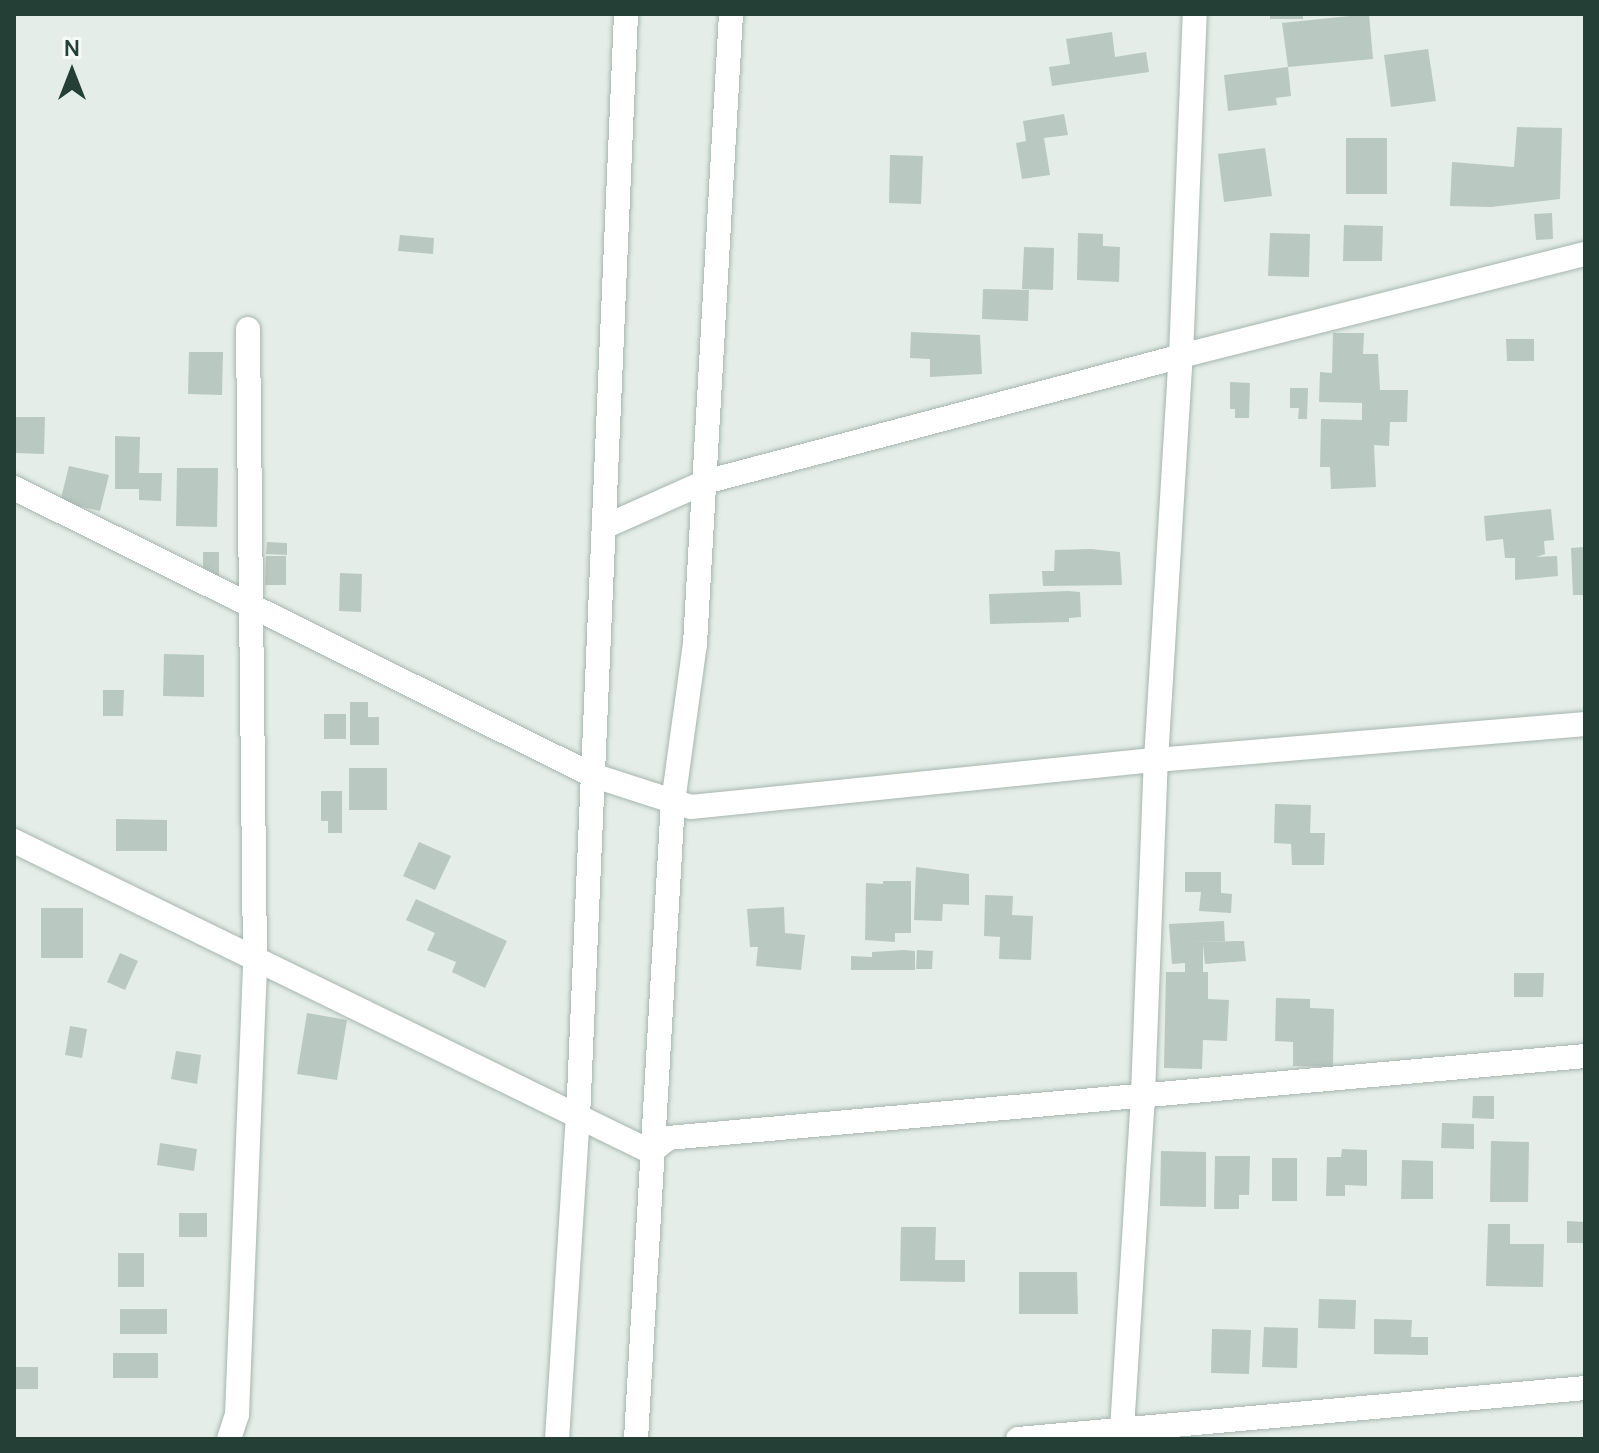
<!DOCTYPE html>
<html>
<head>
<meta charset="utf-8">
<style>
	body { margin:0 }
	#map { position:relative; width:1599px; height:1453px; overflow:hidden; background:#e4ede8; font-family:Manrope,sans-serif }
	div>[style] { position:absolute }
	.building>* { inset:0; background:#b9c8c1 }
	.roads { filter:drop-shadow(0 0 2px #a6b5af) drop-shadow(0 0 2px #a6b5af) }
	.minor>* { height:24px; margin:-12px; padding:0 12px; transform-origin:12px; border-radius:12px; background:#fff }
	span { translate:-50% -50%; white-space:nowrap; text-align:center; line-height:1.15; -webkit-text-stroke:6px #f4faf7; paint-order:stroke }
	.frame { position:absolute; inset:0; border:16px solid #233f36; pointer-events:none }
	.north { position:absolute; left:32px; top:32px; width:80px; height:80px; -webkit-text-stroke:6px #f4faf7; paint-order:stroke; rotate:0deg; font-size:22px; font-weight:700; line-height:32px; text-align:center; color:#233f36 }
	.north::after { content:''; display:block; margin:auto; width:28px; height:36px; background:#233f36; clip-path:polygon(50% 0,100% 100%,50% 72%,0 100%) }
</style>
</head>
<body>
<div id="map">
	<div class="building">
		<div style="clip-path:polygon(1270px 14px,1303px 14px,1303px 19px,1270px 19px)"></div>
		<div style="clip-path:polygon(1369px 14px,1373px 59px,1288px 67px,1282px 23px)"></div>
		<div style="clip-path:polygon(1112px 32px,1115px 57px,1146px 52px,1149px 72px,1052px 86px,1049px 67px,1070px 64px,1066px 39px)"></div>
		<div style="clip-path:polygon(1428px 49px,1436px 101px,1391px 107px,1384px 55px)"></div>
		<div style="clip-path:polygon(1288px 67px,1291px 96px,1276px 98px,1277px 105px,1228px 111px,1224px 75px)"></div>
		<div style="clip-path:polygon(1064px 114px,1068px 135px,1044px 138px,1050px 175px,1022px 179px,1016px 143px,1026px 141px,1023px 121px)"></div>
		<div style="clip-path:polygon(1517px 127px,1562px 128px,1560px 199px,1491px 207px,1450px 206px,1452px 162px,1514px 167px)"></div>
		<div style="clip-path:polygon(1346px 138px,1387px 138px,1387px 194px,1346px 194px)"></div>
		<div style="clip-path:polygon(1265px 148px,1272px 196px,1224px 202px,1218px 154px)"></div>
		<div style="clip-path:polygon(890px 155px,923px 156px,921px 204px,889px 203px)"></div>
		<div style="clip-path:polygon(1552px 213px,1553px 239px,1536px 240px,1534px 214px)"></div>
		<div style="clip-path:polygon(1344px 225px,1383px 226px,1382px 261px,1343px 261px)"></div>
		<div style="clip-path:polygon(1078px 233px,1103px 234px,1103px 246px,1120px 247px,1119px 282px,1077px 280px)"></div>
		<div style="clip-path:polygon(1270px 233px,1310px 234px,1309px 277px,1268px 276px)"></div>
		<div style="clip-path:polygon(400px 235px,434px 238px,433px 254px,398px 251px)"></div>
		<div style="clip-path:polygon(1024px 247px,1054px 248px,1053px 290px,1022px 289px)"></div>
		<div style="clip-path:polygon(983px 289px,1029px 290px,1028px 321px,982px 319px)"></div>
		<div style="clip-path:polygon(911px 332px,980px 335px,982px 374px,930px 377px,930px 359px,910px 358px)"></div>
		<div style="clip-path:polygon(1333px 333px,1364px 333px,1363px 354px,1378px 354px,1380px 390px,1408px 390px,1407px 422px,1390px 422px,1389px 446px,1374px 445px,1376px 487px,1331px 489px,1330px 467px,1320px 467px,1321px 419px,1362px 420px,1362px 403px,1319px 402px,1320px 372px,1332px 373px)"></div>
		<div style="clip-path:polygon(1506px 339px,1534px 339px,1534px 361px,1507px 361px)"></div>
		<div style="clip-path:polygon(189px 352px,223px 352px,222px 395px,188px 394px)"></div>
		<div style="clip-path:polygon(1230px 382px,1250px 383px,1249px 418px,1235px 418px,1235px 409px,1230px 409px)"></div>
		<div style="clip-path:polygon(1290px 388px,1308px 388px,1307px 419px,1298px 419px,1299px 408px,1290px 408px)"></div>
		<div style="clip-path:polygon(14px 417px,45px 417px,44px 454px,14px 453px)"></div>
		<div style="clip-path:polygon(115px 436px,140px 437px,139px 473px,162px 473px,161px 501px,139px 500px,139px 489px,115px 489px)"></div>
		<div style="clip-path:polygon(69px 466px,109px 475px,100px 511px,60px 502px)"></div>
		<div style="clip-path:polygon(177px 468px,218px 468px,217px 527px,176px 526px)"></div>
		<div style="clip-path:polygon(1551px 509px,1554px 540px,1544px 541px,1545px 554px,1536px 557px,1557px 556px,1558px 576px,1515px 580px,1515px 558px,1505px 558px,1503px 539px,1486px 541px,1484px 516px)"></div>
		<div style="clip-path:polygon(267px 542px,287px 543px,287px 555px,266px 554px)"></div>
		<div style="clip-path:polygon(1585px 547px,1585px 595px,1573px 595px,1571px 548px)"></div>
		<div style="clip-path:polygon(1091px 549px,1120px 552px,1122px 585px,1043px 586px,1042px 571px,1054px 571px,1055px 550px)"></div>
		<div style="clip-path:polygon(203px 552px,219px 552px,219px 578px,203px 578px)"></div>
		<div style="clip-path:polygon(266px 556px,286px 556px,286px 585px,265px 585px)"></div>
		<div style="clip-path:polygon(340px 573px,362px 574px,361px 612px,339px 611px)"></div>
		<div style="clip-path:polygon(1068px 591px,1080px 592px,1081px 617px,1069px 618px,1069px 622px,990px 624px,989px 594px)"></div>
		<div style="clip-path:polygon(164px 654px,204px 655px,204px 697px,163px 696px)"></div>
		<div style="clip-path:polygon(103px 690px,124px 690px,123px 716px,103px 716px)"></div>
		<div style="clip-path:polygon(350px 702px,368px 702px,368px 717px,379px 717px,379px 745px,350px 745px)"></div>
		<div style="clip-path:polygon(324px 714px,346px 714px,346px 739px,324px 739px)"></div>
		<div style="clip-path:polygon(349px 768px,387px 768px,387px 810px,349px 810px)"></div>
		<div style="clip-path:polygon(321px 791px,342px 791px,342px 833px,328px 833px,328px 821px,321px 821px)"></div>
		<div style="clip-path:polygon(1275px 804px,1311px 805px,1310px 833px,1325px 833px,1324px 865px,1292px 865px,1291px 844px,1274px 843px)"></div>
		<div style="clip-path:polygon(116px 819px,167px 820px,167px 851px,116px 851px)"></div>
		<div style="clip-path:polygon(419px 842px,451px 856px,435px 890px,403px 876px)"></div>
		<div style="clip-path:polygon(916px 867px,969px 874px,969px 905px,943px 904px,942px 921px,914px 920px)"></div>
		<div style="clip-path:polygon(1185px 872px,1221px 872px,1221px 893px,1232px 894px,1231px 913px,1199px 911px,1201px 892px,1185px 892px)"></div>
		<div style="clip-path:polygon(883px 881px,911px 881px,911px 933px,895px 933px,895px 942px,865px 940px,866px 883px,883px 884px)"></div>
		<div style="clip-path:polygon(985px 895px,1013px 896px,1012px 915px,1033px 916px,1031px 960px,999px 959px,1000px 937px,984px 936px)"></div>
		<div style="clip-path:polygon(416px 899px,507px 941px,485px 988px,452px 972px,456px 962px,427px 950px,435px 933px,406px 920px)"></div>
		<div style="clip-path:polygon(784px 907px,785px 933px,805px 935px,801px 970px,756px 966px,758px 947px,750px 947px,747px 909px)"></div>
		<div style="clip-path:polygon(41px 908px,83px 908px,83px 958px,41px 958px)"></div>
		<div style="clip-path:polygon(1224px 921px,1225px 941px,1187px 942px,1244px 941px,1246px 961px,1205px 964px,1203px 944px,1203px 972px,1208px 972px,1208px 999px,1229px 1000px,1227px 1041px,1203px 1040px,1202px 1069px,1164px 1068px,1166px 972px,1185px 972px,1185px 963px,1172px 964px,1169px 924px)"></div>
		<div style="clip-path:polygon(904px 950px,915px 951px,915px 970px,851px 970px,851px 956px,872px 957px,872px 952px)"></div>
		<div style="clip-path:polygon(917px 950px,933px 951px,932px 969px,916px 969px)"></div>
		<div style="clip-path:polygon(120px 953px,138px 961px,125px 990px,107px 982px)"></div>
		<div style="clip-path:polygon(1514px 973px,1544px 973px,1543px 997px,1514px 997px)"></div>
		<div style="clip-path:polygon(1276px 998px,1310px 999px,1310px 1008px,1334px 1009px,1333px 1067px,1293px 1066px,1293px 1042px,1275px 1041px)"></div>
		<div style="clip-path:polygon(307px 1013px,347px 1020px,337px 1080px,297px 1074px)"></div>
		<div style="clip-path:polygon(70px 1026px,87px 1029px,82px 1058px,65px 1055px)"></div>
		<div style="clip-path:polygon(176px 1051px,201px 1055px,197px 1084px,171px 1079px)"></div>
		<div style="clip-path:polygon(1473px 1096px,1494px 1096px,1494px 1119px,1472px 1118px)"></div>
		<div style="clip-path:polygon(1442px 1123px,1474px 1124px,1474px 1149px,1441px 1148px)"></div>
		<div style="clip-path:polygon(1491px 1141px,1529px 1142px,1528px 1202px,1490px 1202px)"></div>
		<div style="clip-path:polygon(160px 1143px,197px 1149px,194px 1171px,157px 1165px)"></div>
		<div style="clip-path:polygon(1342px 1149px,1367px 1150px,1367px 1186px,1345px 1185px,1345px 1196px,1326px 1196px,1327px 1157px,1341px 1157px)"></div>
		<div style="clip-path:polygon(1161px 1151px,1206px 1152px,1206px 1207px,1160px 1206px)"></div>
		<div style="clip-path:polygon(1215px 1156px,1250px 1156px,1249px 1195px,1239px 1195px,1239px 1209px,1214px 1209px)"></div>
		<div style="clip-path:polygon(1272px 1158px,1297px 1158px,1297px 1201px,1272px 1201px)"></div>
		<div style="clip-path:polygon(1402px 1160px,1433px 1161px,1433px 1199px,1401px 1199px)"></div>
		<div style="clip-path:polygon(179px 1213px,207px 1213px,207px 1237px,179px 1237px)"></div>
		<div style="clip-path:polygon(1567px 1221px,1585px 1222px,1585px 1243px,1567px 1243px)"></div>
		<div style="clip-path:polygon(1488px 1224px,1510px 1224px,1510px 1244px,1544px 1244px,1543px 1287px,1486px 1286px)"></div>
		<div style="clip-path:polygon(901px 1227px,936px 1227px,935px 1260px,965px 1260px,965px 1282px,900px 1281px)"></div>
		<div style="clip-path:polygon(118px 1253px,144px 1253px,144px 1287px,118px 1287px)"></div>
		<div style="clip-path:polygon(1019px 1272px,1077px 1272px,1078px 1314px,1019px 1314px)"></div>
		<div style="clip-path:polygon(1319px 1299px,1356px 1300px,1355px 1329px,1318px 1328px)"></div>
		<div style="clip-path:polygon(120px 1309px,167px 1309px,167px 1334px,120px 1334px)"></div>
		<div style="clip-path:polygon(1374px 1319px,1412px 1320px,1411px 1337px,1428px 1337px,1428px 1355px,1374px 1354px)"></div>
		<div style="clip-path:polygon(1264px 1327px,1298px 1328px,1297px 1368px,1262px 1367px)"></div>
		<div style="clip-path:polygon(1212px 1329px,1251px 1330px,1249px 1374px,1211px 1373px)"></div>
		<div style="clip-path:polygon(113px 1353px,158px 1353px,158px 1378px,113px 1378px)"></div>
		<div style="clip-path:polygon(14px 1367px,38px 1367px,38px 1389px,14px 1389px)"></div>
	</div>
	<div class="roads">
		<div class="minor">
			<div style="left:14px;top:488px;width:645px;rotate:26.41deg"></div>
			<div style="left:592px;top:775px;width:104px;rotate:17.9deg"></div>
			<div style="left:691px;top:807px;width:467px;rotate:-5.8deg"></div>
			<div style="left:1156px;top:760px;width:431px;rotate:-4.8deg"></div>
			<div style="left:604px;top:527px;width:111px;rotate:-24deg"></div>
			<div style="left:705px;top:482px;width:492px;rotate:-14.8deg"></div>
			<div style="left:1181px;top:356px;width:417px;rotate:-14.2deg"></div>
			<div style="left:14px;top:841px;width:709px;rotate:26.02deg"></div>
			<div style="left:651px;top:1152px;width:22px;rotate:-39deg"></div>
			<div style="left:668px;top:1138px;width:921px;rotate:-5.11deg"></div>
			<div style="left:1122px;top:1429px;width:336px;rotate:-86.4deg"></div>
			<div style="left:1143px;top:1094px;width:334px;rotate:-87.8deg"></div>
			<div style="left:1156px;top:760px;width:405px;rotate:-86.5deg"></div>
			<div style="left:1181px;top:356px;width:342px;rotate:-87.7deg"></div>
			<div style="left:229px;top:1439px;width:25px;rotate:-72deg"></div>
			<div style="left:237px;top:1415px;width:456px;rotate:-87.7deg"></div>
			<div style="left:255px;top:959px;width:630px;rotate:-90.64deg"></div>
			<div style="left:557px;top:1439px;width:322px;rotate:-86.3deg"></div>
			<div style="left:578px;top:1118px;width:1105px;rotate:-87.51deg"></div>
			<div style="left:636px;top:1439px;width:638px;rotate:-86.68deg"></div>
			<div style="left:673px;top:802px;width:160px;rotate:-82.1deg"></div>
			<div style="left:695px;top:644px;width:631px;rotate:-86.73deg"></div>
			<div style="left:1018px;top:1439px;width:569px;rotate:-5.14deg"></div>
		</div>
	</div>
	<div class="frame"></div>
	<div class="north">N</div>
</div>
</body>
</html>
